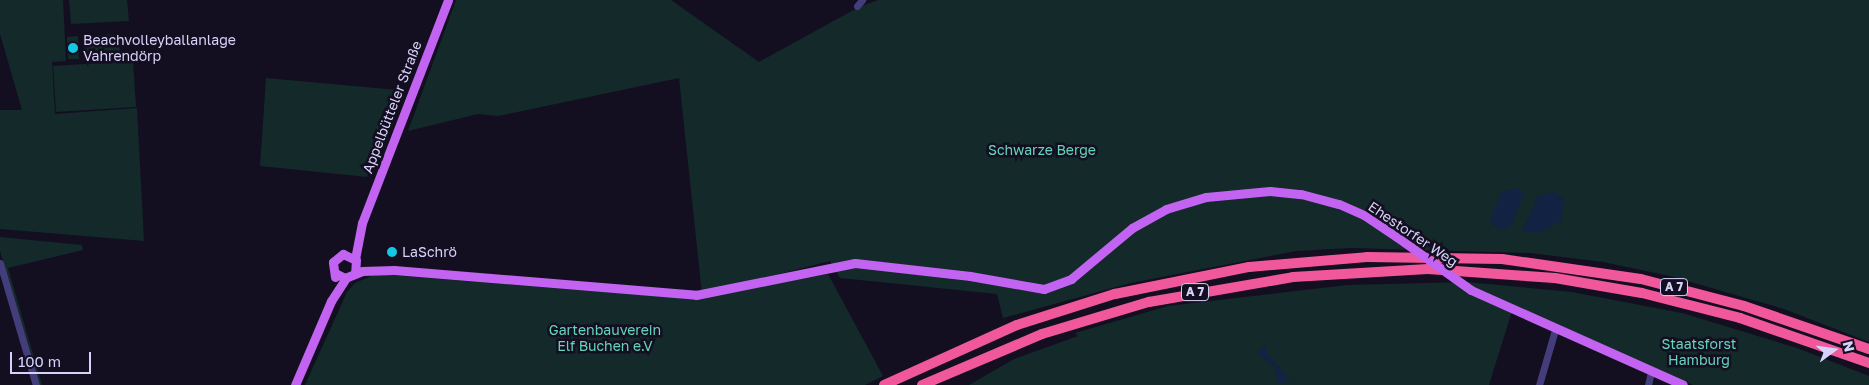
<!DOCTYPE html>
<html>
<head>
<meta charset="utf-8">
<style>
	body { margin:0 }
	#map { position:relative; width:1869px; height:385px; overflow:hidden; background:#130f20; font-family:"Golos Text",sans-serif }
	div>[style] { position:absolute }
	.green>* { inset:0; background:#13292a }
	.water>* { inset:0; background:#122242 }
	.minor>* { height:7px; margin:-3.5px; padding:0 3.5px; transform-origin:3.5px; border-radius:3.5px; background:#433e7b }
	.major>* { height:9px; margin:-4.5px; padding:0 4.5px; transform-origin:4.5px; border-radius:4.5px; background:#c263f1 }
	.highway>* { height:10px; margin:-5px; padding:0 5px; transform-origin:5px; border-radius:5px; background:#f0589b }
	.major-bridge>* { height:9px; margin:-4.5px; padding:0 4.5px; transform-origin:4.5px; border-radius:4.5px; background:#c263f1 }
	.dots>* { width:14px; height:14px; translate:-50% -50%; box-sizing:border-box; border:2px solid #130f20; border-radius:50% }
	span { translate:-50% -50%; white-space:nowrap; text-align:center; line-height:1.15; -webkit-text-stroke:5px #130f20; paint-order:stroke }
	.shield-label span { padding:1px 4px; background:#130f20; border:1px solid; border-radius:4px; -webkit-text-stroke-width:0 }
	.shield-label { font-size:12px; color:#d8d2fb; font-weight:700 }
	.poi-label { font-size:14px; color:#d8d2fb }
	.left { translate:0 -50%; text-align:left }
	.street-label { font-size:14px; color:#d8d2fb }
	.park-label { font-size:14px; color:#65d4bd }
	.north { position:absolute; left:1809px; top:325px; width:50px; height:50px; -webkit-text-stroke:4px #130f20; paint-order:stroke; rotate:76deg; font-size:14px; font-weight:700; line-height:20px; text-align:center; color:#d8d2fb }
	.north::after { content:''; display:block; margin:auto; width:18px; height:22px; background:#d8d2fb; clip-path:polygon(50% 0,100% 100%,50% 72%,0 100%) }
	.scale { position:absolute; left:10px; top:352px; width:81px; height:22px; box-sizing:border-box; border:2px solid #d8d2fb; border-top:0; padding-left:6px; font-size:15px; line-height:18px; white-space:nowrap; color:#d8d2fb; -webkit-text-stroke:4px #130f20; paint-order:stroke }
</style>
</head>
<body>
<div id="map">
	<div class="green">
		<div style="clip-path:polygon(0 0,63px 0,66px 61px,52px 62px,55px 114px,137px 108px,144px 241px,0 229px,0 110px,22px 110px,0 34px)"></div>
		<div style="clip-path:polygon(69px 0,127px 0,129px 21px,71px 24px)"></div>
		<div style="clip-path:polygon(456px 0,671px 0,759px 62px,859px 7px,878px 0,1869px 0,1869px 342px,1784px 309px,1670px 276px,1603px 262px,1530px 253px,1351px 248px,1296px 251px,1131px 283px,1003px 318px,997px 294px,840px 278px,830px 261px,702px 294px,679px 78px,498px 116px,478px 114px,408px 131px)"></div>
		<div style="clip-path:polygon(119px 34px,120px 53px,84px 55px,83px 36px)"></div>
		<div style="clip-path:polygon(78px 36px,79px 59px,68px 59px,67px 37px)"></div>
		<div style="clip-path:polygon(133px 61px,136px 107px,56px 112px,53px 66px)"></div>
		<div style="clip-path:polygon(266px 78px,398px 90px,367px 177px,260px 166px)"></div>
		<div style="clip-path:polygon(0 237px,82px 245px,83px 250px,8px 268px,42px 385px,39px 385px,0 251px)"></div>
		<div style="clip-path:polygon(376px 274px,693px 299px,828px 274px,883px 376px,865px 385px,305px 385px,347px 292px,355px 283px)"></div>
		<div style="clip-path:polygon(1467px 282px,1572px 292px,1682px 313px,1797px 348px,1869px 376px,1869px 385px,1693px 385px,1512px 311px,1489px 385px,969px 385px,1014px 359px,1078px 336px,1075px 333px,1168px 306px,1347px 285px)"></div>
	</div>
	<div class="water">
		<div style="clip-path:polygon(1516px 188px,1524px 193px,1511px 226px,1502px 230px,1490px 223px,1494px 210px,1502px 192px)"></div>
		<div style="clip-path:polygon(1553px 192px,1564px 198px,1561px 221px,1538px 233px,1522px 231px,1538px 196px)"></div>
		<div style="clip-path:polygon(1265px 345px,1268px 354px,1290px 381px,1278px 384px,1274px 367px,1257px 353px)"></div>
	</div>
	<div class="minor">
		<div style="left:857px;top:6px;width:8px;rotate:-50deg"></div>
		<div style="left:0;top:263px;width:127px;rotate:73.6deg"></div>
		<div style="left:1539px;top:385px;width:57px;rotate:-73.8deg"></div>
		<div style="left:1648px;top:385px;width:13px;rotate:-77deg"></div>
	</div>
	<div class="major">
		<div style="left:355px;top:259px;width:37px;rotate:-79deg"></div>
		<div style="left:362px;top:223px;width:239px;rotate:-68.9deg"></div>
		<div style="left:335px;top:273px;width:11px;rotate:27deg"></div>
		<div style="left:345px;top:278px;width:18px;rotate:-22deg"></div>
		<div style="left:362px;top:271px;width:32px;rotate:-2deg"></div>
		<div style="left:394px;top:270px;width:303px;rotate:4.7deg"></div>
		<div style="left:696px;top:295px;width:162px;rotate:-11.4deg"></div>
		<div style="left:855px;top:263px;width:116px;rotate:6.4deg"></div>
		<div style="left:970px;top:276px;width:75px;rotate:10deg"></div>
		<div style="left:1044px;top:289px;width:29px;rotate:-20deg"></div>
		<div style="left:1071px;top:279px;width:80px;rotate:-39.9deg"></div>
		<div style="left:1132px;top:228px;width:39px;rotate:-29deg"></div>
		<div style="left:1166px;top:209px;width:42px;rotate:-16.7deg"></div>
		<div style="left:1206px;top:197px;width:64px;rotate:-5.4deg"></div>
		<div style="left:1270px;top:191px;width:31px;rotate:6deg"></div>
		<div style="left:1301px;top:194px;width:39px;rotate:15deg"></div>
		<div style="left:1339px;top:204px;width:27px;rotate:24deg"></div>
		<div style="left:1364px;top:215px;width:40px;rotate:34deg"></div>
		<div style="left:335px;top:277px;width:15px;rotate:-98deg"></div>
		<div style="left:333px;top:262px;width:13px;rotate:-39deg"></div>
		<div style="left:343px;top:254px;width:14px;rotate:25deg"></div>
		<div style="left:356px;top:260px;width:13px;rotate:94deg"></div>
		<div style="left:1471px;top:290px;width:232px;rotate:24.1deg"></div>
		<div style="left:295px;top:385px;width:91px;rotate:-66.8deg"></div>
		<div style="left:331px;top:301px;width:27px;rotate:-57deg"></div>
	</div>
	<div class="highway">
		<div style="left:884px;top:385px;width:146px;rotate:-24.3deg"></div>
		<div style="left:1017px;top:325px;width:103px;rotate:-17.6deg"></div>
		<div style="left:1115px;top:294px;width:137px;rotate:-11.4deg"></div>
		<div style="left:1249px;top:267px;width:118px;rotate:-4.8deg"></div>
		<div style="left:1367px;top:257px;width:135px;rotate:0.8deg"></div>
		<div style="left:1502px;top:259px;width:140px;rotate:8.2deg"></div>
		<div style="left:1641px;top:279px;width:106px;rotate:14.7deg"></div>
		<div style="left:1744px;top:306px;width:132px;rotate:19deg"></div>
		<div style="left:922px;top:385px;width:130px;rotate:-23deg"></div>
		<div style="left:1042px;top:334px;width:112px;rotate:-16.7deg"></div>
		<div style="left:1149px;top:302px;width:146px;rotate:-9.8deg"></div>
		<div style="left:1293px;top:277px;width:135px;rotate:-3.4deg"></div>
		<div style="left:1428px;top:269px;width:127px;rotate:4.1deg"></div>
		<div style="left:1555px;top:278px;width:88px;rotate:9.8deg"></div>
		<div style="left:1642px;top:293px;width:101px;rotate:14.3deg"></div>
		<div style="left:1740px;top:318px;width:137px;rotate:19.2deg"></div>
	</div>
	<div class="major-bridge">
		<div style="left:1397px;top:237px;width:91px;rotate:35.6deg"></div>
	</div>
	<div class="dots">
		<div style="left:73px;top:48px;background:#14c8e5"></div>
		<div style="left:392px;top:252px;background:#14c8e5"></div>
	</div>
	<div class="shield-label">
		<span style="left:1674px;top:287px">A 7</span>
		<span style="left:1195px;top:292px">A 7</span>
	</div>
	<div class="poi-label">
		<span class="left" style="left:83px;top:48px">Beachvolleyballanlage<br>Vahrendörp</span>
		<span class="left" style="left:402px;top:252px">LaSchrö</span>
	</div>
	<div class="street-label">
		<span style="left:392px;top:107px;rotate:-69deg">Appelbütteler Straße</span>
		<span style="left:1413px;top:234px;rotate:34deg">Ehestorfer Weg</span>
	</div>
	<div class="park-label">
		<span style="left:1042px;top:150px">Schwarze Berge</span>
		<span style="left:605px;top:338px">Gartenbauverein<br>Elf Buchen e.V</span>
		<span style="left:1699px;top:352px">Staatsforst<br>Hamburg</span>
	</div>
	<div class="north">N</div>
	<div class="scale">100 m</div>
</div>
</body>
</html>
